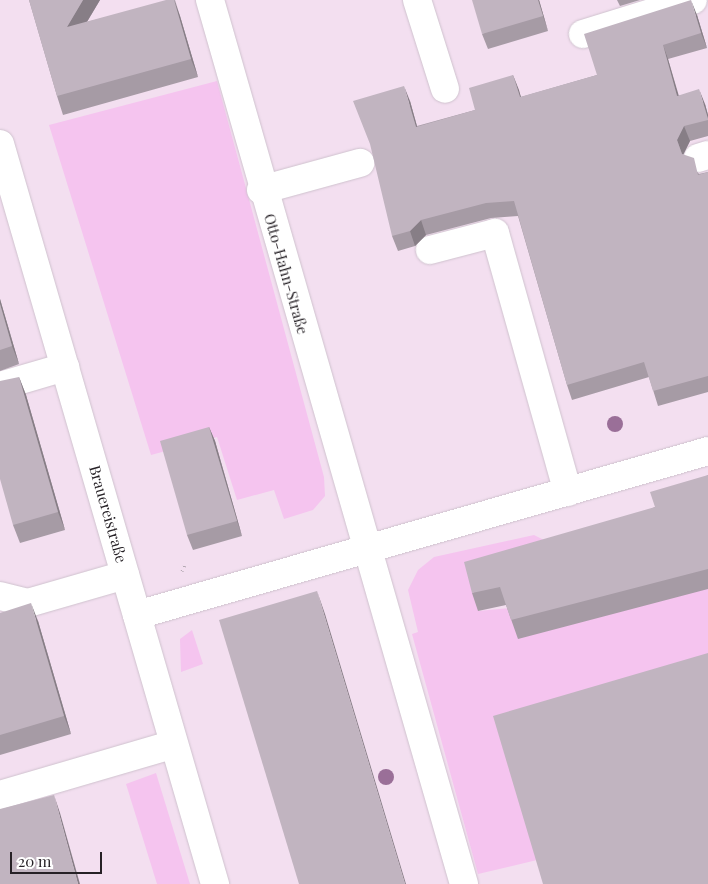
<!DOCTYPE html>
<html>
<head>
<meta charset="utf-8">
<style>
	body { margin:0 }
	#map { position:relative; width:708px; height:884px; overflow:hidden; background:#faecf8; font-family:"Playfair Display",serif }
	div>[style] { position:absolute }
	.built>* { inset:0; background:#f3dff0 }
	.green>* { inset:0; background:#f5c4ef }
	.path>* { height:3px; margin-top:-1.5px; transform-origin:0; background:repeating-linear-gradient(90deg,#b4a9b3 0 1px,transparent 0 5px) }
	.roads { filter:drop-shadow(0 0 1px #cfc2ce) drop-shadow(0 0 1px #cfc2ce) }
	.minor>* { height:28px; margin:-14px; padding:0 14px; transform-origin:14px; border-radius:14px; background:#fff }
	.trees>* { width:16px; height:16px; margin:-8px; border-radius:50%; background:#9a6f98 }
	.wall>* { inset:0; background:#a69ba5 }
	.shaded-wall>* { inset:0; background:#877e86 }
	.building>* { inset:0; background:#c1b4c0 }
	span { translate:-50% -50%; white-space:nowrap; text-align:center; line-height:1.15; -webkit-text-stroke:4px #fff; paint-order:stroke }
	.street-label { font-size:15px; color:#262126 }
	.scale { position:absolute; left:10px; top:852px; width:92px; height:22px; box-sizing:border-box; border:2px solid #262126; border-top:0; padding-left:6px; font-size:15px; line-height:18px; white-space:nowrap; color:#262126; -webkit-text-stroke:4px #fff; paint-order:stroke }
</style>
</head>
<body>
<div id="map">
	<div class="built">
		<div style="clip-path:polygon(0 0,708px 0,708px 884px,0 884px)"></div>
	</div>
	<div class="green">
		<div style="clip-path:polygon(217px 81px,324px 477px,325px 496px,313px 510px,284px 519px,274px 490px,237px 500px,217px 437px,151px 455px,49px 125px)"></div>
		<div style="clip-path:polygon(534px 535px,546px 541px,478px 611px,708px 589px,708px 673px,537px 860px,478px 874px,412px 634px,418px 632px,408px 590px,418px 570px,434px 557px)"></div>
		<div style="clip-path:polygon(192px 630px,203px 664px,181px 672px,180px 639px)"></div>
		<div style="clip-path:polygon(156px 773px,190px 884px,157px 884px,126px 784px)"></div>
	</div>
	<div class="path">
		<div style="left:182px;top:571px;width:8px;rotate:-67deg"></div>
	</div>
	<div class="roads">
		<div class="minor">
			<div style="left:210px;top:0;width:920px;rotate:73.97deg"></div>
			<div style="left:417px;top:0;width:93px;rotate:72.5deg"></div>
			<div style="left:583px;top:34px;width:115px;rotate:-17.2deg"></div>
			<div style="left:0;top:144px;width:771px;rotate:73.8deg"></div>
			<div style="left:698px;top:158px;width:10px;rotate:-17deg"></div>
			<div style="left:261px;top:190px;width:103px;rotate:-15.3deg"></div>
			<div style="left:430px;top:250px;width:67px;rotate:-14.7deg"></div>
			<div style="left:495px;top:233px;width:269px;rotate:74.3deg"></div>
			<div style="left:0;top:386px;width:68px;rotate:-16.3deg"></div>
			<div style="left:0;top:596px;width:29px;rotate:14deg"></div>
			<div style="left:28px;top:603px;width:101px;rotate:-16.1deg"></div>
			<div style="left:137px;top:615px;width:594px;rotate:-16.02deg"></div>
			<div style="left:0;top:795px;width:181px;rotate:-16.3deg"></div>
		</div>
	</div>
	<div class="trees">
		<div style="left:615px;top:424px"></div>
		<div style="left:386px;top:777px"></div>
	</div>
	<div class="wall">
		<div style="clip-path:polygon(29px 0,100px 0,87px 22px,175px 0,180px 16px,198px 77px,63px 115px,57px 96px)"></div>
		<div style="clip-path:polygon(539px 0,548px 31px,488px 49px,482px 34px)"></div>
		<div style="clip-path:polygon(617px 0,640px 0,620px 6px)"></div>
		<div style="clip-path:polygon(697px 15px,707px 48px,668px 59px,678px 95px,705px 104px,708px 115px,708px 136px,690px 141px,683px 155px,699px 174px,708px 172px,708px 392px,658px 406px,649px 377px,572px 400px,567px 385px,518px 216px,491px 218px,426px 235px,415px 246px,398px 251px,392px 236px,410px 101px,417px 126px,475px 110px,513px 75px,521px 97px,597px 75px)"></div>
		<div style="clip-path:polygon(0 299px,19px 364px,0 371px)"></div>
		<div style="clip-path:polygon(19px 377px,26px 395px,65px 530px,20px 543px,13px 525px)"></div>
		<div style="clip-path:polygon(209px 427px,215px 441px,242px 536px,193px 550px,187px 535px)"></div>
		<div style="clip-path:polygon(708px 475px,708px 589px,518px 639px,506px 605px,478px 611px,472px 593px,655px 507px)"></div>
		<div style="clip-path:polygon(0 613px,38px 621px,71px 734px,0 755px)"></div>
	</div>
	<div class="shaded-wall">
		<div style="clip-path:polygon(83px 0,100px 0,73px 45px,67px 27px)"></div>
		<div style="clip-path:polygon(174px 0,180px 16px,198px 77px,191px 59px)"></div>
		<div style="clip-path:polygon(538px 0,539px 0,548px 31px,543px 16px)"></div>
		<div style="clip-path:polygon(691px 0,697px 15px,707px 48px,701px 33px)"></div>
		<div style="clip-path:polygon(663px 45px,668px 59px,683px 110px,677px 96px)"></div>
		<div style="clip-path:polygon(513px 75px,519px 90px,525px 112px,520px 97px)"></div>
		<div style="clip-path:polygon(404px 86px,410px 101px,421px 141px,416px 127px)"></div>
		<div style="clip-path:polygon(699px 89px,705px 104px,708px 115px,708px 119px)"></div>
		<div style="clip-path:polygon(684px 126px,690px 141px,683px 155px,682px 154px,677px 140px)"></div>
		<div style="clip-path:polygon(421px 220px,426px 235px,415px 246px,410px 231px)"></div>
		<div style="clip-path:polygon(0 299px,19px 364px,12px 346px,0 304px)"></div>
		<div style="clip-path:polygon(19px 377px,26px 395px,65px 530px,58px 512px)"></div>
		<div style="clip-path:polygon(209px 427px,215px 441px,242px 536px,237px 521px)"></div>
		<div style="clip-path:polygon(317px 591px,325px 614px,406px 884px,405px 884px)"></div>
		<div style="clip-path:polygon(31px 603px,38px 621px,71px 734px,64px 716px)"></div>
		<div style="clip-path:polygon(54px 795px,60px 813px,80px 884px,78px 884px)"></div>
	</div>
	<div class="building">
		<div style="clip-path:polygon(29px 0,83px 0,67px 27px,166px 0,174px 0,191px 59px,57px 96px)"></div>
		<div style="clip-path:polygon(472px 0,538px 0,543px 16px,482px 34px)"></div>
		<div style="clip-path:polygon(691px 0,701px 33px,663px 45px,677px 96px,699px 89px,708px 119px,708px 120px,684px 126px,677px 140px,682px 154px,694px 158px,698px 175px,708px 172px,708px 376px,653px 391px,644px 362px,567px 385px,514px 201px,486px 203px,421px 220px,410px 231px,392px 236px,370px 144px,353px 101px,404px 86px,416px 127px,475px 110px,469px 88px,513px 75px,520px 97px,597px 75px,584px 34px)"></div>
		<div style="clip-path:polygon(0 304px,12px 346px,0 350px)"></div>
		<div style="clip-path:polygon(19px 377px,58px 512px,13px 525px,0 479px,0 381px)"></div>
		<div style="clip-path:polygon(209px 427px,237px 521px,187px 535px,160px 441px)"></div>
		<div style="clip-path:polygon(708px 475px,708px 569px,511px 620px,500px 587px,472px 593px,464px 562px,655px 507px,650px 492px)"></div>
		<div style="clip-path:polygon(317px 591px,405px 884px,299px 884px,219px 620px)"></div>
		<div style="clip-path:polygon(31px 603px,64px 716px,0 735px,0 613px)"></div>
		<div style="clip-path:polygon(708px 653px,708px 884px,543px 884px,493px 716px)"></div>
		<div style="clip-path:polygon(54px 795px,78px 884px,0 884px,0 809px)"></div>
	</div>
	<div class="street-label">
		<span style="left:286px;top:274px;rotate:74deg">Otto-Hahn-Straße</span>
		<span style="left:108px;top:514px;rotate:74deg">Brauereistraße</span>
	</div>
	<div class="scale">20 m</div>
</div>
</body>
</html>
